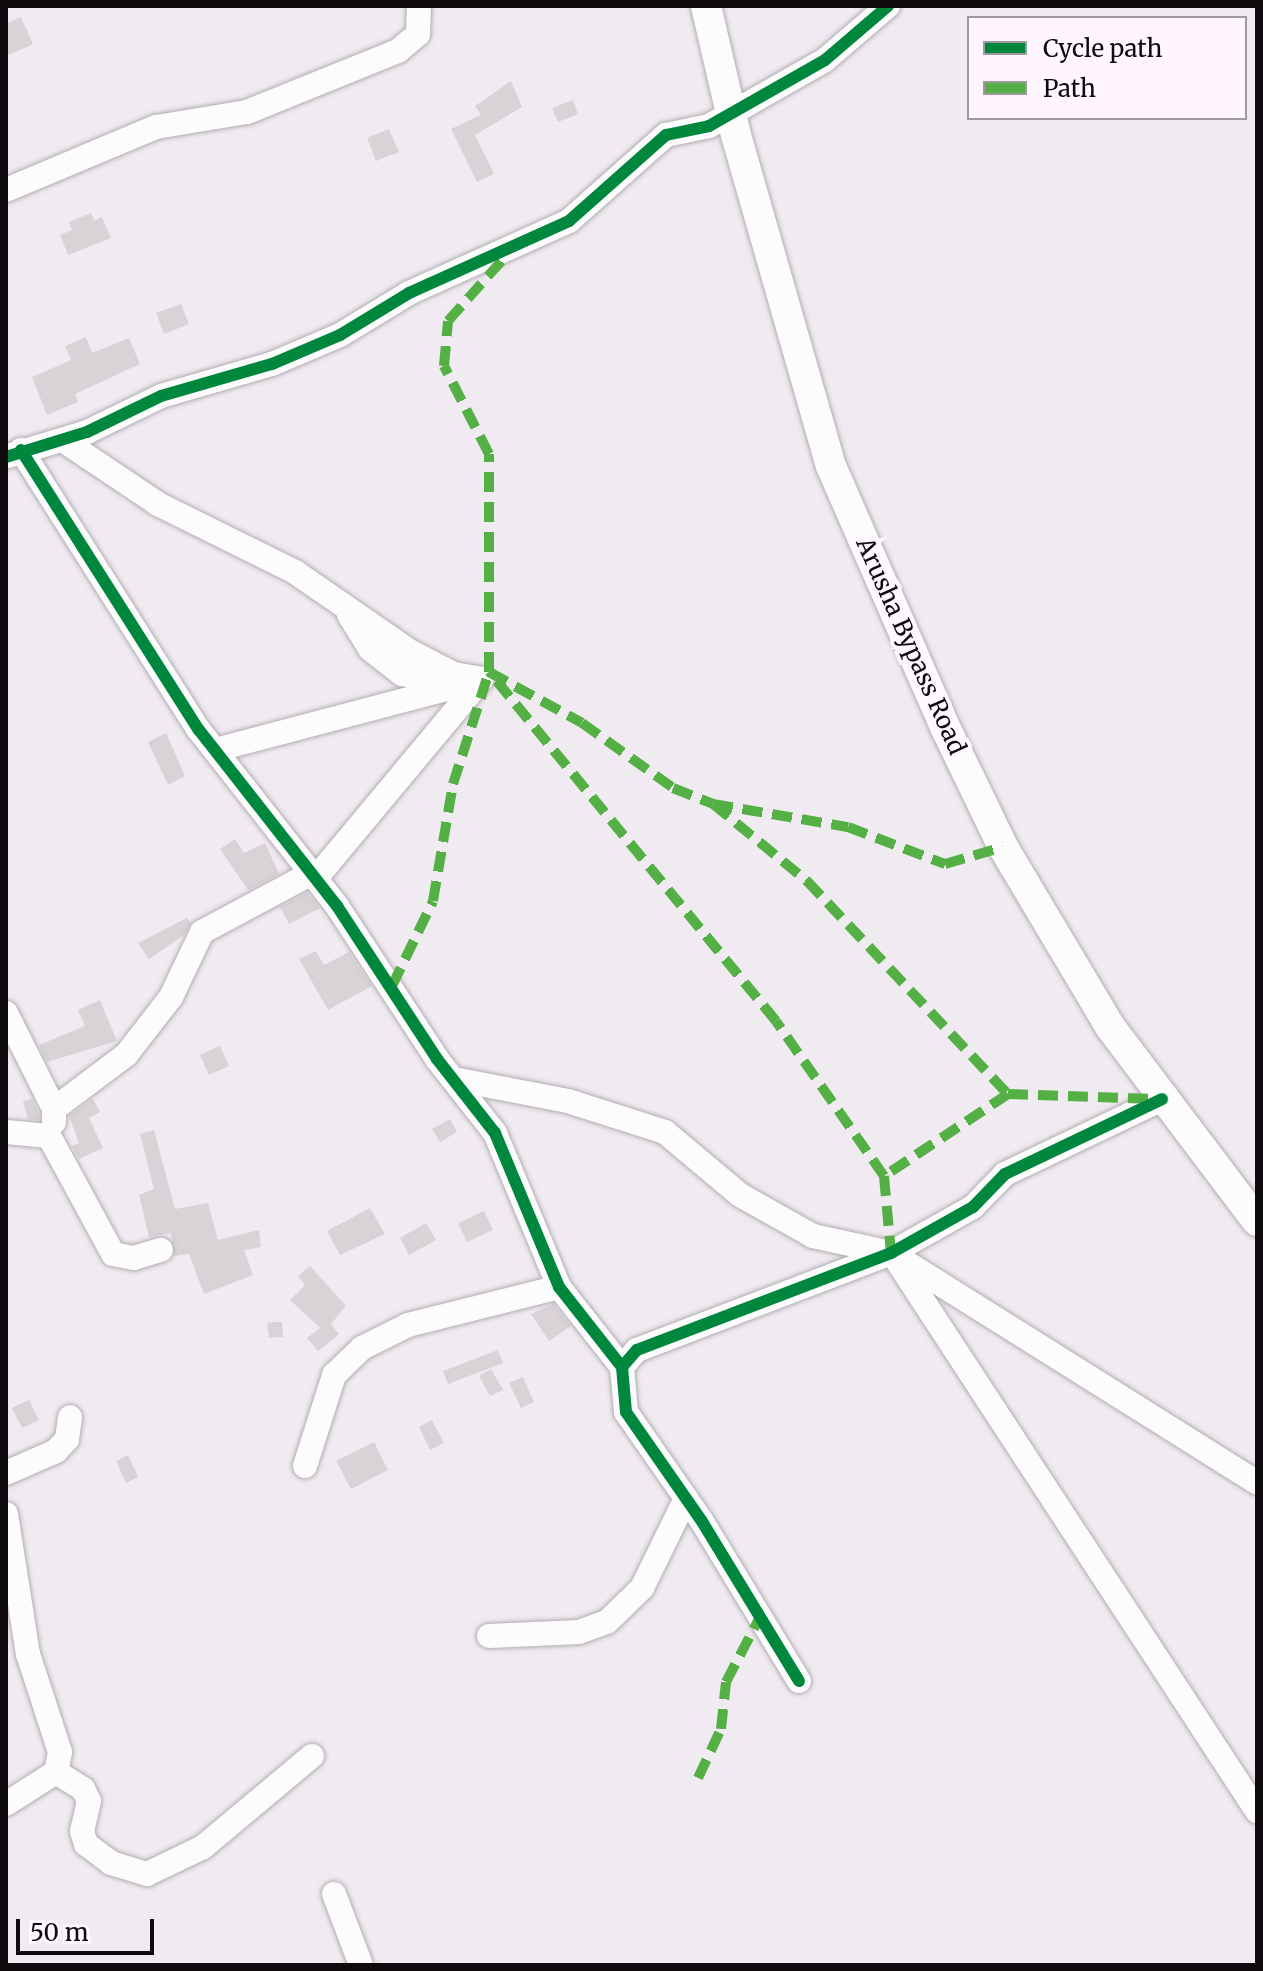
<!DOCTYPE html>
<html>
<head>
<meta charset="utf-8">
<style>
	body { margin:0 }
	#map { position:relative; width:1263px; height:1971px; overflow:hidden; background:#f0ebf0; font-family:Merriweather,serif }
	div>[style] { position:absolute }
	.building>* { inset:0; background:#d7d3d7 }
	.roads { filter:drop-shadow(0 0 2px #b2adb2) drop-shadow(0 0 2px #b2adb2) }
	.minor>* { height:24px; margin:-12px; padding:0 12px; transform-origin:12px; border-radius:12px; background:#fdfcfd }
	.major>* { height:30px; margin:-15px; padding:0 15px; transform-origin:15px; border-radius:15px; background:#fdfcfd }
	.quiet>* { height:10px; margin-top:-5px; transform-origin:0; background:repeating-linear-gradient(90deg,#54b044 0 20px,transparent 0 30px) }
	.cycleway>* { height:12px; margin:-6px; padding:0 6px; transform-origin:6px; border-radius:6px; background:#00873e }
	span { translate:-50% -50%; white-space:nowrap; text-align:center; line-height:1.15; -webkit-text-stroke:8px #fff6ff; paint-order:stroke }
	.street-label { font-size:24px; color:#0e0a0e }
	.frame { position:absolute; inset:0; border:8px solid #0e0a0e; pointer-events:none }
	.legend { position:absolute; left:967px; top:16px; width:280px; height:104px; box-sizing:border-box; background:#fff6ff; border:2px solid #9f989f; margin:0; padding:10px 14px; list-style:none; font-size:24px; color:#0e0a0e }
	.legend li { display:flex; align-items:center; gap:16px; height:40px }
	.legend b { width:40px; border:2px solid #9f989f }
	.scale { position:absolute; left:16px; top:1919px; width:138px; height:36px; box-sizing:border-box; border:4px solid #0e0a0e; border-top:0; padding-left:10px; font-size:24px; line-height:28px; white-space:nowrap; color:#0e0a0e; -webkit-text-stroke:6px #fff6ff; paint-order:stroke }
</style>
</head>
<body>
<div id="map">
	<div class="building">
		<div style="clip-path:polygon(21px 17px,33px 44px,6px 56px,6px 24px)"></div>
		<div style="clip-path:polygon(511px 81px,522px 107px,475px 135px,494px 174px,477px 182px,451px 129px,481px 115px,475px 106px)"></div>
		<div style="clip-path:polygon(573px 100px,578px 114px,558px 122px,552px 108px)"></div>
		<div style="clip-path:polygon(389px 129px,399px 152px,376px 161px,367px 138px)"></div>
		<div style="clip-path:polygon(91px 213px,94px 221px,102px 217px,111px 238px,68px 255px,60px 235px,72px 230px,69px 222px)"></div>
		<div style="clip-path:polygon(181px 304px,189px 324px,164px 334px,156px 313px)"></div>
		<div style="clip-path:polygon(86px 337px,92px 353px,129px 338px,140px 364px,75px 394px,78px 402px,47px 415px,32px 377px,71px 360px,65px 346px)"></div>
		<div style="clip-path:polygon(166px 733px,185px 776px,168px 785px,148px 742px)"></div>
		<div style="clip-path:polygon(235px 839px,244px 853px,265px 843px,279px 874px,248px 890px,220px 849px)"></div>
		<div style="clip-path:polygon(307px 893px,320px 908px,289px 924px,280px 907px,276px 909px)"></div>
		<div style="clip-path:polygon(187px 918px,191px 923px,184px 935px,149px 959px,138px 943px)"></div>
		<div style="clip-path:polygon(316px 951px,324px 965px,349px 952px,372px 986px,328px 1010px,299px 959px)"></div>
		<div style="clip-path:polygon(100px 1000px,117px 1041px,47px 1062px,39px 1045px,85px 1026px,78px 1010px)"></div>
		<div style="clip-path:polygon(220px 1046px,229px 1066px,209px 1075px,200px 1055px)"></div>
		<div style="clip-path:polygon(32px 1099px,39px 1113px,39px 1120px,28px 1119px,23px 1101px)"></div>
		<div style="clip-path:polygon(93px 1099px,100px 1112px,89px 1118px,103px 1148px,79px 1159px,72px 1146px,79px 1143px,69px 1116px)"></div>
		<div style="clip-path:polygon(450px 1119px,457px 1132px,440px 1142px,432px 1129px)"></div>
		<div style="clip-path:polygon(154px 1130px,175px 1209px,208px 1203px,218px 1240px,259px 1230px,261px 1247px,244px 1250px,253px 1275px,204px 1294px,189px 1254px,174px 1256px,171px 1233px,149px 1237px,139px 1195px,154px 1189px,140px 1134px)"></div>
		<div style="clip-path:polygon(370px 1208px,385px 1234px,340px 1255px,327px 1231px)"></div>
		<div style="clip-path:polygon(484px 1211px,493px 1230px,467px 1242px,458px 1223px)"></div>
		<div style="clip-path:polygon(426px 1223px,436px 1240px,409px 1255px,400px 1238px)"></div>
		<div style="clip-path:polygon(310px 1266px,346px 1306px,331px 1324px,339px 1334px,318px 1351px,307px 1338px,320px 1328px,290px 1300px,305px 1285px,298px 1276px)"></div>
		<div style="clip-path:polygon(553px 1304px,571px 1326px,549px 1341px,531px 1314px)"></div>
		<div style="clip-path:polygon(275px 1322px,282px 1322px,283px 1337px,269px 1338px,267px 1323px)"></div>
		<div style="clip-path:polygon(498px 1350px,503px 1363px,448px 1384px,443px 1371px)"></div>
		<div style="clip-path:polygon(491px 1369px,503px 1390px,490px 1396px,479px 1376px)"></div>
		<div style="clip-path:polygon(523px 1377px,534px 1402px,521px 1408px,509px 1383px)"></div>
		<div style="clip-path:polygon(29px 1400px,39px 1420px,22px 1428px,12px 1408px)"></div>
		<div style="clip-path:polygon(432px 1420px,444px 1443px,430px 1450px,419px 1427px)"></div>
		<div style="clip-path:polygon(374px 1442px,388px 1470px,351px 1489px,336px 1461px)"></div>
		<div style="clip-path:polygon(128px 1455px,138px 1477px,126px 1483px,116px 1461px)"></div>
	</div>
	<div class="roads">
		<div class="minor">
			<div style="left:6px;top:190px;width:163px;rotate:-22.8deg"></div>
			<div style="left:156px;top:127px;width:92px;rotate:-9.4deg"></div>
			<div style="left:247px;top:112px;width:163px;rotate:-22deg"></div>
			<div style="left:398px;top:51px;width:26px;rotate:-40deg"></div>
			<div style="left:418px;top:34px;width:28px;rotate:-88deg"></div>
			<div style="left:64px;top:441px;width:113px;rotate:33.8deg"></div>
			<div style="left:158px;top:504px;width:153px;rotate:26.4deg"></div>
			<div style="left:295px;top:572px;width:141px;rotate:34.6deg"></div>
			<div style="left:411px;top:652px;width:48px;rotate:27.1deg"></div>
			<div style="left:454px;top:674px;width:28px;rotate:10deg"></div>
			<div style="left:21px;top:450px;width:332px;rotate:57.6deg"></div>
			<div style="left:199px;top:730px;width:224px;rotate:51.9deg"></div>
			<div style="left:337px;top:906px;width:183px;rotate:56.8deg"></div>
			<div style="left:437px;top:1059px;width:94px;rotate:51.9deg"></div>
			<div style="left:495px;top:1133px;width:167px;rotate:67.4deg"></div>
			<div style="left:559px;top:1287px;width:102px;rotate:51.8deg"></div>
			<div style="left:8px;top:456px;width:83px;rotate:-16.9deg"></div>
			<div style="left:87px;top:432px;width:82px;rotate:-25.9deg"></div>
			<div style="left:161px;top:396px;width:116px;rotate:-16.1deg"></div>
			<div style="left:272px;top:364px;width:74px;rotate:-23.1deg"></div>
			<div style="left:340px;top:335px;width:81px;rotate:-31.3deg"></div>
			<div style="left:409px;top:293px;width:175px;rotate:-24.2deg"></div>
			<div style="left:569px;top:221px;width:130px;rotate:-41.6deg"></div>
			<div style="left:666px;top:135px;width:44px;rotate:-11.8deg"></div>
			<div style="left:709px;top:126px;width:133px;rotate:-29.6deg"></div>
			<div style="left:825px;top:60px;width:83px;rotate:-40.6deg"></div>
			<div style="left:349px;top:615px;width:40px;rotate:58deg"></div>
			<div style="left:370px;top:649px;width:41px;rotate:38deg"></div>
			<div style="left:402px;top:674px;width:51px;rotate:10.2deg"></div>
			<div style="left:215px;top:750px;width:270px;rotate:-14.8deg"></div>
			<div style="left:316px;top:878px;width:259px;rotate:-50.2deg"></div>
			<div style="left:6px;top:1013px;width:107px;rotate:63.4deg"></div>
			<div style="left:54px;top:1109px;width:13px;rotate:90deg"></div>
			<div style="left:459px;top:1080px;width:111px;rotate:10.9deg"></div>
			<div style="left:568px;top:1101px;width:102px;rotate:17.7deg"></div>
			<div style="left:665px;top:1132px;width:98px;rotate:40deg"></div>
			<div style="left:740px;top:1195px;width:84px;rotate:29.3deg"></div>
			<div style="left:813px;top:1236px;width:80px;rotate:12.3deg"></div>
			<div style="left:891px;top:1253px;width:432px;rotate:32.1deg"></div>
			<div style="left:54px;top:1109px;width:90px;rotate:-36.9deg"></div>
			<div style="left:126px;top:1055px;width:73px;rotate:-52.2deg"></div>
			<div style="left:171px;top:997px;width:72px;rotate:-64.5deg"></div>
			<div style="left:202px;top:932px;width:125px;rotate:-28.2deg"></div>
			<div style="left:6px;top:1132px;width:43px;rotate:5.3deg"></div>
			<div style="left:49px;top:1136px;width:134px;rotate:61.5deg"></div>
			<div style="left:113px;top:1254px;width:21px;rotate:11deg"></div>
			<div style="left:134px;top:1258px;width:28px;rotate:-17deg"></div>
			<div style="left:899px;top:1264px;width:654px;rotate:56.8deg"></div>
			<div style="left:305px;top:1466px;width:96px;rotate:-72.3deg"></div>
			<div style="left:334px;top:1375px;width:39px;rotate:-44deg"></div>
			<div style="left:362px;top:1348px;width:51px;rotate:-26.6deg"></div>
			<div style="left:408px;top:1325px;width:156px;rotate:-14.1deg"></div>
			<div style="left:6px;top:1473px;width:55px;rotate:-23.7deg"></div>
			<div style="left:56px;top:1451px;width:16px;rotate:-47deg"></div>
			<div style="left:67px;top:1439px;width:22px;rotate:-82deg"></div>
			<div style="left:6px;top:1514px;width:142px;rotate:81.1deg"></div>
			<div style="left:28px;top:1654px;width:103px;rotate:71.9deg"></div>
			<div style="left:60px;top:1752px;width:20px;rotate:101deg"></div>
			<div style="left:56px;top:1772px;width:59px;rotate:147.4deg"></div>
			<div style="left:489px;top:1636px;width:90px;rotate:-2.5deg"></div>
			<div style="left:579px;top:1632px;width:30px;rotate:-20deg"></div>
			<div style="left:607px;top:1622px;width:49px;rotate:-44.2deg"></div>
			<div style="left:642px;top:1588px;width:100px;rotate:-63.9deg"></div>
			<div style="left:799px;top:1681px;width:188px;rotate:-121.3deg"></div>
			<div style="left:701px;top:1520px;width:131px;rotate:-124.8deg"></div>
			<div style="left:626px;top:1412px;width:45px;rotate:-95.1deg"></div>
			<div style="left:622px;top:1367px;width:23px;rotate:-49deg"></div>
			<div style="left:637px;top:1350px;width:272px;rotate:-20.9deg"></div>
			<div style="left:891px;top:1253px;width:94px;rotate:-29.3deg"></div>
			<div style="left:973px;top:1207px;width:46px;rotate:-45.9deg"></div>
			<div style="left:1005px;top:1174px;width:174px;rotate:-25.5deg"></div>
			<div style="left:56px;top:1772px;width:32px;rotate:32deg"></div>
			<div style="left:83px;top:1789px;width:13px;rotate:63deg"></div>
			<div style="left:89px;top:1801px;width:31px;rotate:103deg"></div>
			<div style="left:82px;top:1831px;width:14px;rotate:73deg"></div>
			<div style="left:86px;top:1844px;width:31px;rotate:37deg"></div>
			<div style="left:111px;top:1863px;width:38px;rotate:17deg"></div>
			<div style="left:147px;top:1874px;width:62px;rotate:-25.7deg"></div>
			<div style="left:203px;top:1847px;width:142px;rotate:-39.9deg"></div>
			<div style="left:334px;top:1894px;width:76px;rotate:69.2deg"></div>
		</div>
		<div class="major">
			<div style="left:706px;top:6px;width:132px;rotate:76.9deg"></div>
			<div style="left:736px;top:135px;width:344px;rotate:74deg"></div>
			<div style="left:831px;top:466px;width:289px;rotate:66.4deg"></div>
			<div style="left:947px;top:731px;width:129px;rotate:64.2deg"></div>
			<div style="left:1003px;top:847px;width:211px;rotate:59.2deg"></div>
			<div style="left:1111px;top:1028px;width:242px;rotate:52.9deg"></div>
		</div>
	</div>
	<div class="quiet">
		<div style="left:713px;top:804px;width:137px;rotate:9.7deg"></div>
		<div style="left:848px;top:827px;width:104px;rotate:20.9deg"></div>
		<div style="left:945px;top:864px;width:60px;rotate:-16.3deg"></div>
		<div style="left:392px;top:986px;width:94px;rotate:-64.2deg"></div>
		<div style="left:433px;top:901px;width:119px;rotate:-80.3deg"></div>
		<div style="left:453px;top:784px;width:118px;rotate:-72.2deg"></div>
		<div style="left:489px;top:672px;width:218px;rotate:-90deg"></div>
		<div style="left:489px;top:454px;width:99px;rotate:-117.1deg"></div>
		<div style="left:444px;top:366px;width:45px;rotate:-84.9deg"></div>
		<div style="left:448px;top:321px;width:87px;rotate:-48.3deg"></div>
		<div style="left:1008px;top:1094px;width:149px;rotate:146.5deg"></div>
		<div style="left:884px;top:1176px;width:189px;rotate:-124.9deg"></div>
		<div style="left:776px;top:1021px;width:452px;rotate:-129.4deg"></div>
		<div style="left:489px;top:672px;width:106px;rotate:28.7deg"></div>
		<div style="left:582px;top:723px;width:112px;rotate:35.5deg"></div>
		<div style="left:673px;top:788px;width:43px;rotate:21.8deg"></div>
		<div style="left:713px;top:804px;width:122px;rotate:39.3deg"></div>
		<div style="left:807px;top:881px;width:293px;rotate:46.7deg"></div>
		<div style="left:1008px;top:1094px;width:146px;rotate:2deg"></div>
		<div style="left:884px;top:1176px;width:77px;rotate:84.8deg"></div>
		<div style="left:698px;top:1778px;width:54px;rotate:-64.9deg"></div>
		<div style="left:721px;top:1729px;width:47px;rotate:-83.9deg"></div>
		<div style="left:726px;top:1682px;width:73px;rotate:-62.4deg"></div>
	</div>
	<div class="cycleway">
		<div style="left:21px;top:450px;width:332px;rotate:57.6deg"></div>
		<div style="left:199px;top:730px;width:224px;rotate:51.9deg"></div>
		<div style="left:337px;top:906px;width:183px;rotate:56.8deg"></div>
		<div style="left:437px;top:1059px;width:94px;rotate:51.9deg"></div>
		<div style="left:495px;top:1133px;width:167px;rotate:67.4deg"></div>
		<div style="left:559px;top:1287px;width:102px;rotate:51.8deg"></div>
		<div style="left:6px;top:457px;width:85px;rotate:-17.2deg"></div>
		<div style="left:87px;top:432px;width:82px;rotate:-25.9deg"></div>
		<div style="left:161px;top:396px;width:116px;rotate:-16.1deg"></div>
		<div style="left:272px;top:364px;width:74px;rotate:-23.1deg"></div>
		<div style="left:340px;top:335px;width:81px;rotate:-31.3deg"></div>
		<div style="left:409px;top:293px;width:175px;rotate:-24.2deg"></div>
		<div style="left:569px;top:221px;width:130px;rotate:-41.6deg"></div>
		<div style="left:666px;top:135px;width:44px;rotate:-11.8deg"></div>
		<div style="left:709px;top:126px;width:133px;rotate:-29.6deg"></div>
		<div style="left:825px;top:60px;width:83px;rotate:-40.6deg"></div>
		<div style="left:799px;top:1681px;width:188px;rotate:-121.3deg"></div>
		<div style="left:701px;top:1520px;width:131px;rotate:-124.8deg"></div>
		<div style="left:626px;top:1412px;width:45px;rotate:-95.1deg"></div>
		<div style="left:622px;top:1367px;width:23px;rotate:-49deg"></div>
		<div style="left:637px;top:1350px;width:272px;rotate:-20.9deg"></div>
		<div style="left:891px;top:1253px;width:94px;rotate:-29.3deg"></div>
		<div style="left:973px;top:1207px;width:46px;rotate:-45.9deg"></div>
		<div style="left:1005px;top:1174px;width:174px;rotate:-25.5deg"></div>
	</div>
	<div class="street-label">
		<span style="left:911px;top:646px;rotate:66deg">Arusha Bypass Road</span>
	</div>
	<div class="frame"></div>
	<ul class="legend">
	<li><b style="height:10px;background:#00873e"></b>Cycle path</li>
	<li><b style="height:10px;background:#54b044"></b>Path</li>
	</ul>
	<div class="scale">50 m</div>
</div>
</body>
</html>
